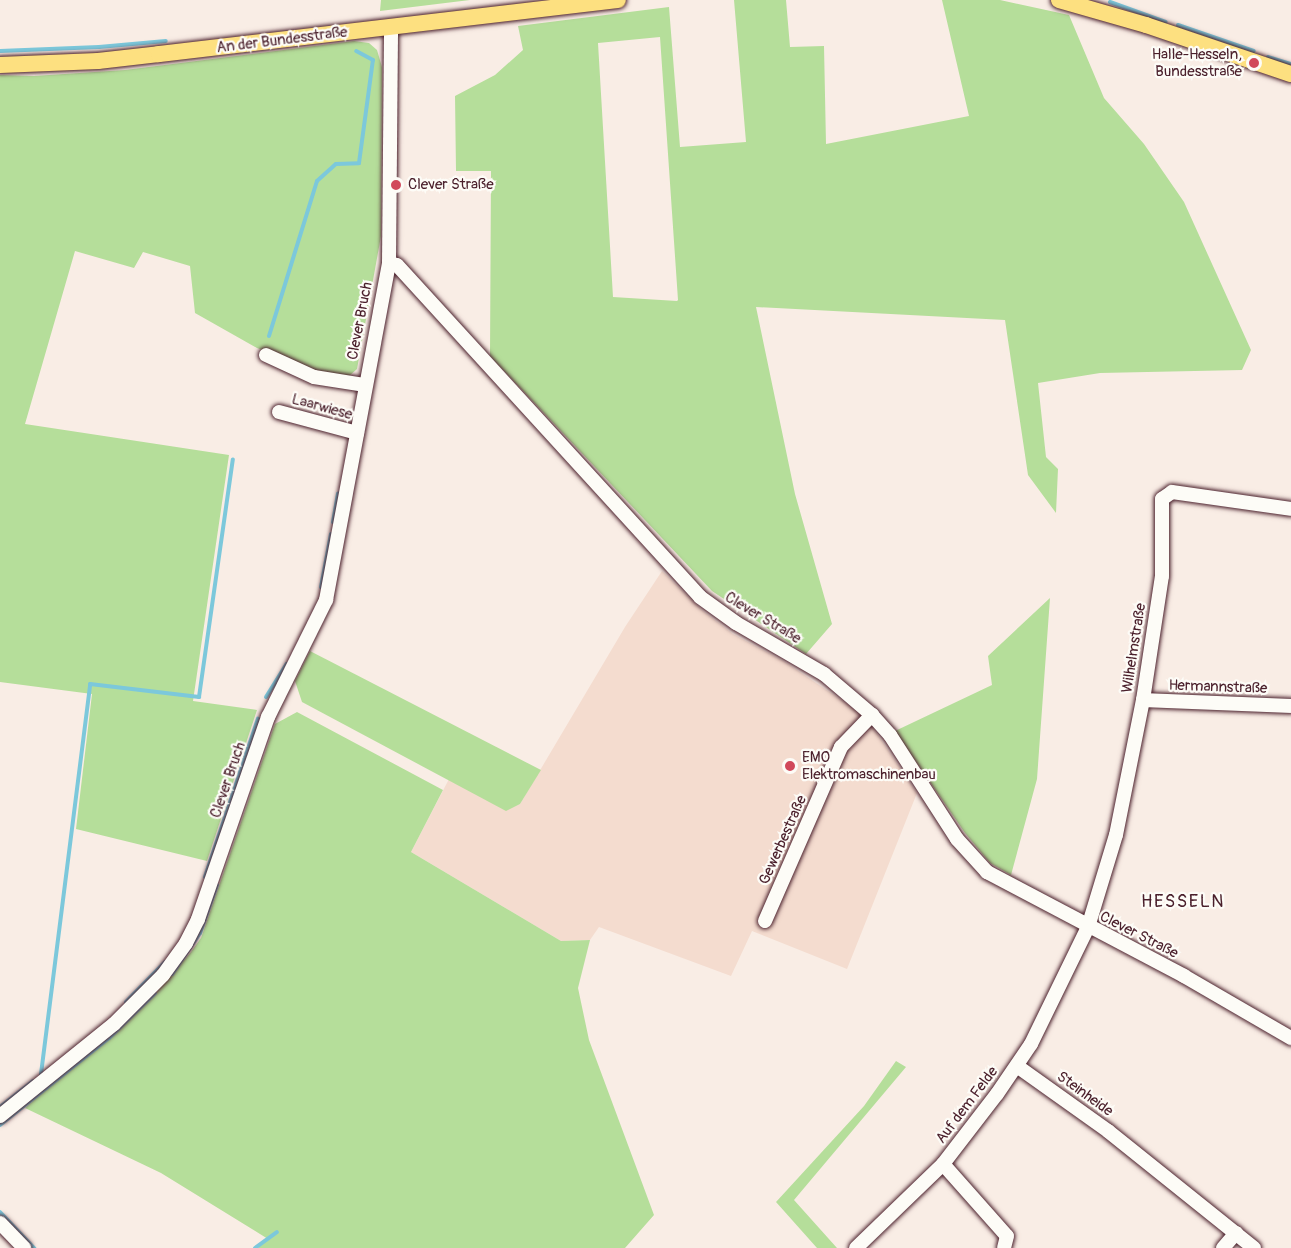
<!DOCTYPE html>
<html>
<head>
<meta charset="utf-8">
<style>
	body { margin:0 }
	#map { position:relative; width:1291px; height:1248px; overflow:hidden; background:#f9ede5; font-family:Pangolin,sans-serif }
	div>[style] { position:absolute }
	.built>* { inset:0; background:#f4dccf }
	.green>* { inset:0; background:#b5de9a }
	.stream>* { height:4px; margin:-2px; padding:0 2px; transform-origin:2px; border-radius:2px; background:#7cc8db }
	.roads { filter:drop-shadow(0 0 2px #4a1f2b) drop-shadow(0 0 2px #4a1f2b) }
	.minor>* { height:14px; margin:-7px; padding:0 7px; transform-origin:7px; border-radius:7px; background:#fdfcf7 }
	.major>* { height:16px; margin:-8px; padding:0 8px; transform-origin:8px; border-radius:8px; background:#fde080 }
	.dots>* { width:16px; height:16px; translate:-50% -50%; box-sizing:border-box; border:3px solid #fdfcf7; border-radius:50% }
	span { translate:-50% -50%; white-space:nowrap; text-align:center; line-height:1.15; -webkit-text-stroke:4.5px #fdfcf7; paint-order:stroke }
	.street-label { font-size:15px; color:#4a1f2b }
	.poi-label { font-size:15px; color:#4a1f2b }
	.right { translate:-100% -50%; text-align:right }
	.left { translate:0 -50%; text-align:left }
	.quarter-label { font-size:18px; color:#4a1f2b; letter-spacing:1.5px }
</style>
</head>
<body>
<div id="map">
	<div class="built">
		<div style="clip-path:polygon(662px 571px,703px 611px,733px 634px,785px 662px,865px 716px,917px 793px,847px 969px,752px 931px,731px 976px,599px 927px,590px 940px,561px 941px,411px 852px,449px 779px,506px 810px,520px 804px,625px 627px)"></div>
	</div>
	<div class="green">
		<div style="clip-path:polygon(381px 0,470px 0,380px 11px)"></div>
		<div style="clip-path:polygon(evenodd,734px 0,786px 0,790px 47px,824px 46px,826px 144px,969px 116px,942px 0,1000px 0,1069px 15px,1104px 98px,1144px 144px,1184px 202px,1251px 350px,1242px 370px,1100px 373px,1038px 383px,1046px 457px,1058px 469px,1056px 513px,1028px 475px,1005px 320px,756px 307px,795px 494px,832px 624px,806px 654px,712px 591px,490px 356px,491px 171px,456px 171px,455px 96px,495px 75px,523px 50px,518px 26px,669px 7px,680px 147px,746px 142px,734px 0,660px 37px,678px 300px,677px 301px,613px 297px,598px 43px,660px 37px)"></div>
		<div style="clip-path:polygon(354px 41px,369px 43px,377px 50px,382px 67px,381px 236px,357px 369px,348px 377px,320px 372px,257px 348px,195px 313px,190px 266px,143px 252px,134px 268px,75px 251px,25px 424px,229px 455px,193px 701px,257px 710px,207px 861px,76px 829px,92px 694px,0 682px,0 75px,34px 76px,125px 70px)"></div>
		<div style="clip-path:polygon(1050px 598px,1037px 779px,1011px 875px,990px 863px,965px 833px,895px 731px,992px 685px,988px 656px)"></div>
		<div style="clip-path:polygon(310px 651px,541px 770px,520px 804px,506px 811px,302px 702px,295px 681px)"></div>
		<div style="clip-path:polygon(297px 712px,443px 790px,411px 852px,561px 941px,590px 940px,578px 988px,589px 1040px,654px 1215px,625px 1248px,258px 1248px,268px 1239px,161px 1173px,25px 1108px,151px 999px,191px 952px,201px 938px,275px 724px)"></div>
		<div style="clip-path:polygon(896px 1061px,906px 1067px,794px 1200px,837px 1248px,817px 1248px,776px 1202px,864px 1106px)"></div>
	</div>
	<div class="stream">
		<div style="left:1110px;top:2px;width:59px;rotate:19.7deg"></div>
		<div style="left:1178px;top:25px;width:80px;rotate:18.9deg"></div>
		<div style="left:0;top:51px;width:99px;rotate:-2.3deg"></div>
		<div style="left:99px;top:47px;width:67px;rotate:-5.1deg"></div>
		<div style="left:1268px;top:57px;width:24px;rotate:17deg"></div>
		<div style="left:269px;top:336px;width:162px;rotate:-72.8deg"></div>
		<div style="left:317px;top:181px;width:25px;rotate:-42deg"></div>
		<div style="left:336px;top:164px;width:23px;rotate:-2deg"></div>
		<div style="left:359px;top:163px;width:104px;rotate:-82.3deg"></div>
		<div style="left:373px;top:60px;width:19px;rotate:-152deg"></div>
		<div style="left:333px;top:522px;width:29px;rotate:-80deg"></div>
		<div style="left:321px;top:587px;width:54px;rotate:-79.3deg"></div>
		<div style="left:266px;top:697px;width:39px;rotate:-58deg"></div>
		<div style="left:205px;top:877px;width:167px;rotate:-71.5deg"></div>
		<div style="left:172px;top:974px;width:50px;rotate:-55.7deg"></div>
		<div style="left:200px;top:933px;width:51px;rotate:-70.5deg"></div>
		<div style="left:126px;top:1002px;width:56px;rotate:-45.7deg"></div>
		<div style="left:41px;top:1074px;width:393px;rotate:-82.8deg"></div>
		<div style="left:90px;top:684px;width:110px;rotate:6.8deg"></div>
		<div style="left:199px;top:697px;width:240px;rotate:-81.9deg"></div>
		<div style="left:0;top:1107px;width:42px;rotate:-38.2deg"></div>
		<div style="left:0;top:1125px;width:139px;rotate:-38.6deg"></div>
		<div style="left:109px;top:1038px;width:64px;rotate:-44.4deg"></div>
		<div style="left:0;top:1212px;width:50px;rotate:46.6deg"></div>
		<div style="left:255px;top:1248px;width:27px;rotate:-36deg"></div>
	</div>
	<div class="roads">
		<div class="minor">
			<div style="left:389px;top:263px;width:8px;rotate:14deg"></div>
			<div style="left:397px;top:265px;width:449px;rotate:47.6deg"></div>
			<div style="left:700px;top:597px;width:44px;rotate:35.8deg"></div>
			<div style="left:736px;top:623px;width:102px;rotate:30.1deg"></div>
			<div style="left:824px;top:674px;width:63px;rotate:40.5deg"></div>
			<div style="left:872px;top:715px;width:27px;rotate:48deg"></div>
			<div style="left:890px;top:735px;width:124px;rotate:57.2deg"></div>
			<div style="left:957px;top:839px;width:45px;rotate:47.7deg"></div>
			<div style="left:987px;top:872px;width:223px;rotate:27.8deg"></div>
			<div style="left:1184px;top:976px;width:124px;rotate:30.1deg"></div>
			<div style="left:266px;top:355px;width:53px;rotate:24.6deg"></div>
			<div style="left:314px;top:377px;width:52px;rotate:8.9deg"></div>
			<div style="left:279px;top:412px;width:81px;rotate:15.1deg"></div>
			<div style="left:1143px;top:700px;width:148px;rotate:2.3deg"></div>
			<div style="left:765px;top:921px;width:190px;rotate:-66.4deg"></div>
			<div style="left:841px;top:747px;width:45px;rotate:-45.9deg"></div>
			<div style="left:1017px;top:1066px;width:112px;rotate:35.5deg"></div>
			<div style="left:1108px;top:1131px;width:187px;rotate:38.7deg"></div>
			<div style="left:0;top:1116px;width:146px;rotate:-38.9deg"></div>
			<div style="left:114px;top:1024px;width:69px;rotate:-45deg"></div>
			<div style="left:163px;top:975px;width:39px;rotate:-54deg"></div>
			<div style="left:186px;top:943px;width:27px;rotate:-63deg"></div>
			<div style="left:198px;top:919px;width:214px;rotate:-70.9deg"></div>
			<div style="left:268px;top:717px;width:131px;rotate:-63.6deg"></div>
			<div style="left:326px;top:600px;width:343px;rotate:-79.4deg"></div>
			<div style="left:389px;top:263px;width:235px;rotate:-89.5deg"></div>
			<div style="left:943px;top:1164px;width:96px;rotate:48.4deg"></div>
			<div style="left:1007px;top:1236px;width:12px;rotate:104deg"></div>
			<div style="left:0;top:1223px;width:35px;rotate:46deg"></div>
			<div style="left:856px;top:1248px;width:121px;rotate:-44deg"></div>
			<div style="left:943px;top:1164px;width:88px;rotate:-52.4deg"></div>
			<div style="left:997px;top:1094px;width:60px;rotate:-55.8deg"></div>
			<div style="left:1031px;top:1044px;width:130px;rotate:-64deg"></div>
			<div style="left:1088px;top:927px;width:96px;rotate:-73.1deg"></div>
			<div style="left:1116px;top:835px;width:138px;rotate:-78.7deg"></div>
			<div style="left:1143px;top:700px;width:125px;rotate:-81.3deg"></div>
			<div style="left:1162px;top:576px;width:77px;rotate:-90deg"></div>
			<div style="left:1162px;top:499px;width:12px;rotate:-35deg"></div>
			<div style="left:1172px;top:492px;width:120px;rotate:8.1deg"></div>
			<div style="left:1223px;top:1248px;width:20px;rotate:-49deg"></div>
		</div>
		<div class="major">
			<div style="left:1059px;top:0;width:91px;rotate:16deg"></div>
			<div style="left:1146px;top:25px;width:153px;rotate:18.7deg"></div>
			<div style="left:0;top:65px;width:98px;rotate:-2.3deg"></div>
			<div style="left:98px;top:61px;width:61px;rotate:-6.5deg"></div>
			<div style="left:159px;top:54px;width:462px;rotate:-6.7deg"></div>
		</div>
	</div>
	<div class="dots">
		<div style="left:1254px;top:63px;background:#d1495b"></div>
		<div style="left:396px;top:185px;background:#d1495b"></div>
		<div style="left:790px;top:766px;background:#d1495b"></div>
	</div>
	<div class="street-label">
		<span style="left:282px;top:40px;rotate:-7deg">An der Bundesstraße</span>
		<span style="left:360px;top:321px;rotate:-79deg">Clever Bruch</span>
		<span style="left:322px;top:407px;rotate:15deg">Laarwiese</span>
		<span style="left:763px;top:618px;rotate:31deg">Clever Straße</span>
		<span style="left:1134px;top:648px;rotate:-81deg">Wilhelmstraße</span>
		<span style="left:1218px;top:687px;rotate:2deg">Hermannstraße</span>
		<span style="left:228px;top:780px;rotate:-71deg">Clever Bruch</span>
		<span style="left:783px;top:840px;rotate:-66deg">Gewerbestraße</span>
		<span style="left:1139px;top:935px;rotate:27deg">Clever Straße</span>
		<span style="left:1085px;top:1094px;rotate:36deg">Steinheide</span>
		<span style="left:967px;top:1105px;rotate:-53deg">Auf dem Felde</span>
	</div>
	<div class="poi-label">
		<span class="right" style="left:1242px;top:63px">Halle-Hesseln,<br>Bundesstraße</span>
		<span class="left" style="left:408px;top:185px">Clever Straße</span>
		<span class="left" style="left:802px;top:766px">EMO<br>Elektromaschinenbau</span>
	</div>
	<div class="quarter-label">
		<span style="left:1183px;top:902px">HESSELN</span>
	</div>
</div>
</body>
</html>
